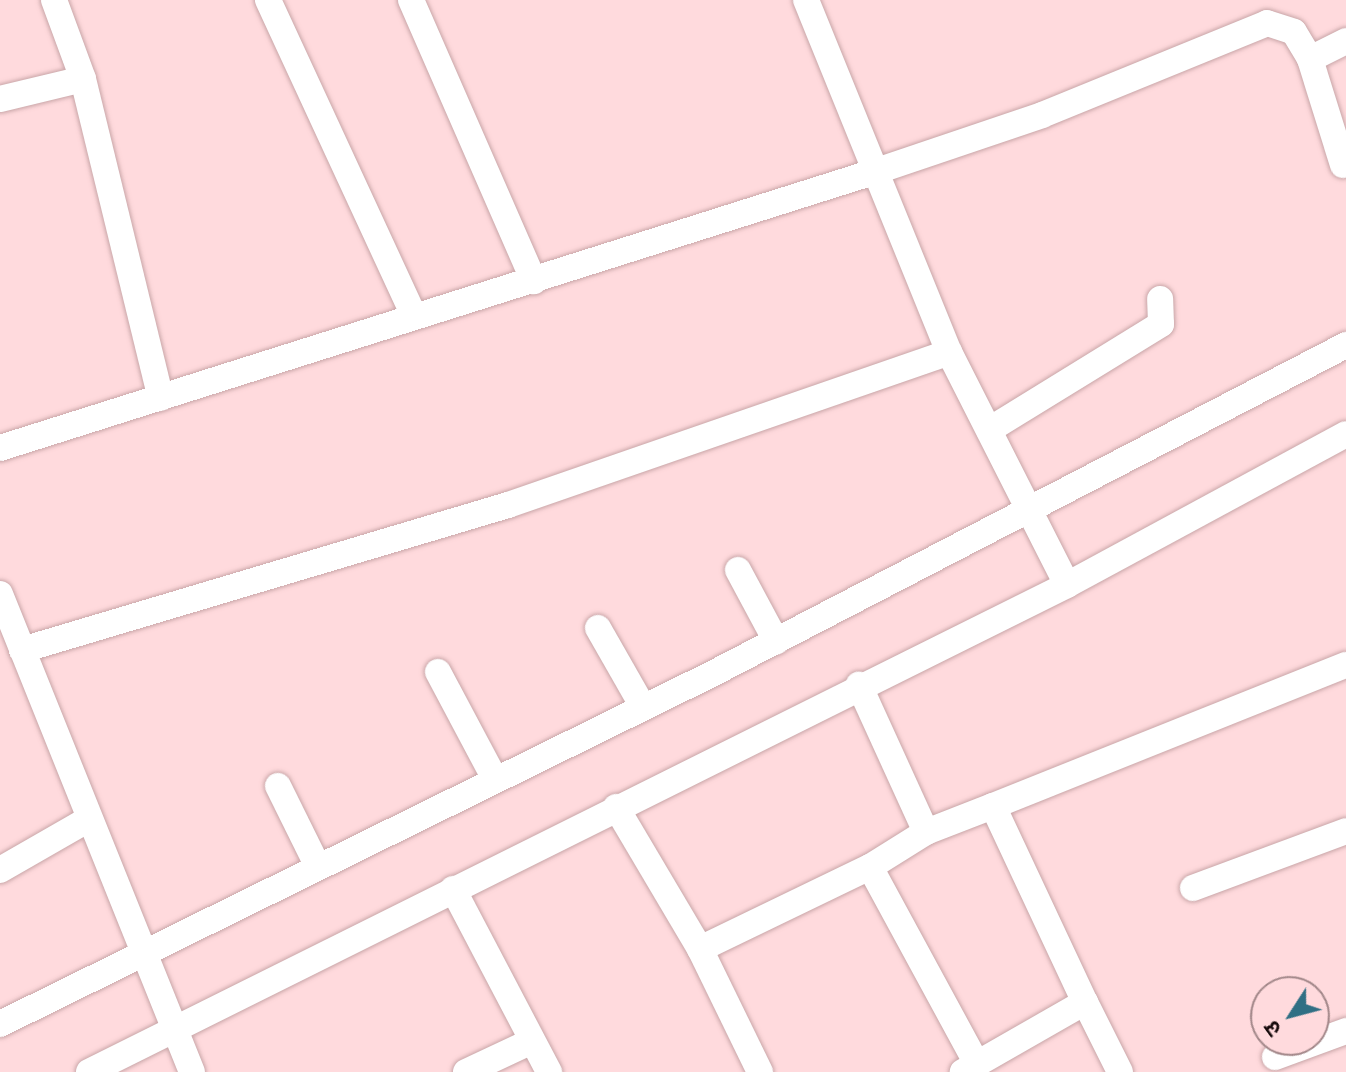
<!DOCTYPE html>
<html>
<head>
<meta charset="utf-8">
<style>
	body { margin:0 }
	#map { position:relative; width:1346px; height:1072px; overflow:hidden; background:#ffdadd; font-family:Ubuntu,"Noto Sans Devanagari",sans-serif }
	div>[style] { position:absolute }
	.roads { filter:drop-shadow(0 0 2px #c9a6a8) drop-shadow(0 0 2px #c9a6a8) }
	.street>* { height:26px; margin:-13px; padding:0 13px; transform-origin:13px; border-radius:13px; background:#fff }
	span { translate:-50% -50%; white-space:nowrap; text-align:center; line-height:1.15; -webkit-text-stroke:8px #ffdadd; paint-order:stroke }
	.north { position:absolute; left:1250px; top:976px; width:80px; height:80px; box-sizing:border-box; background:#ffdadd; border:2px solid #a28789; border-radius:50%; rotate:234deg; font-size:22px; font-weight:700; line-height:32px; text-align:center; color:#170b0c }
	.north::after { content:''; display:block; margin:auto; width:28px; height:36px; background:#306f84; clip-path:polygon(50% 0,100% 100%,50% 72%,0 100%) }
</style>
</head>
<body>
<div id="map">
	<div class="roads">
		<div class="street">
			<div style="left:54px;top:0;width:84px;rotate:69.8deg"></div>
			<div style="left:268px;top:0;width:348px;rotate:65.2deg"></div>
			<div style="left:411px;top:0;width:307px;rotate:66.4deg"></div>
			<div style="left:806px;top:0;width:380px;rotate:67.9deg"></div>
			<div style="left:949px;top:352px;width:261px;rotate:63.1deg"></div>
			<div style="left:1310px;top:59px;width:40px;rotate:-26.6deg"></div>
			<div style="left:0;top:99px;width:85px;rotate:-13.5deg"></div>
			<div style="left:83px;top:79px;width:328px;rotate:76.3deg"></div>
			<div style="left:989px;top:430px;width:202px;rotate:-31.6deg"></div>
			<div style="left:1161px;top:324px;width:25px;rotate:-92deg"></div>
			<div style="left:0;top:448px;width:917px;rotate:-17.53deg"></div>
			<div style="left:874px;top:172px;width:177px;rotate:-18.7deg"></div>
			<div style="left:1042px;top:115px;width:243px;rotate:-22.2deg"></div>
			<div style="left:1267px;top:23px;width:28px;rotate:18deg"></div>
			<div style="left:1294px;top:32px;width:31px;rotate:59deg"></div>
			<div style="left:1310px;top:59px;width:111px;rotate:72.7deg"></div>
			<div style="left:738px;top:570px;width:81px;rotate:61.8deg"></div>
			<div style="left:0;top:594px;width:515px;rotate:68.12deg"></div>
			<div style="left:598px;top:628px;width:91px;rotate:60.3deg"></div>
			<div style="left:22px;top:650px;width:507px;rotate:-16.61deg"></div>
			<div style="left:508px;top:505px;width:467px;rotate:-19.1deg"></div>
			<div style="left:438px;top:672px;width:121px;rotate:62deg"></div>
			<div style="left:278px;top:786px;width:88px;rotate:63.7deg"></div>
			<div style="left:993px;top:806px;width:380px;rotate:-21.8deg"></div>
			<div style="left:616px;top:807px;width:165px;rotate:59.4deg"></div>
			<div style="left:700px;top:949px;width:137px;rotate:64deg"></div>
			<div style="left:926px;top:832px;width:72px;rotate:-21.2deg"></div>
			<div style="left:993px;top:806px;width:217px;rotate:64.9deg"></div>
			<div style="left:1085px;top:1002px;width:141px;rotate:150.2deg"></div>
			<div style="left:870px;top:867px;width:224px;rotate:61.5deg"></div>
			<div style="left:0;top:870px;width:100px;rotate:-29.9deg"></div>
			<div style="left:1193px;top:888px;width:163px;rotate:-20.4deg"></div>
			<div style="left:453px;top:889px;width:207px;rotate:62.3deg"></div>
			<div style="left:700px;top:949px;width:189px;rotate:-25.8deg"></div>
			<div style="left:870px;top:867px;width:66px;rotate:-32deg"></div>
			<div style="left:926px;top:832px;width:162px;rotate:-114.5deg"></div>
			<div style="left:1085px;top:1002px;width:78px;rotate:63.4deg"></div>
			<div style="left:0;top:1024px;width:791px;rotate:-26.18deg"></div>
			<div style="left:710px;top:675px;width:717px;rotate:-27.42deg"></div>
			<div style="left:1275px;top:1057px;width:76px;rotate:-20.1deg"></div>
			<div style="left:89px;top:1072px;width:1093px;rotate:-26.47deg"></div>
			<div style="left:1067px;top:585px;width:317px;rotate:-28.4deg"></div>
			<div style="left:466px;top:1072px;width:73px;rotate:-25.2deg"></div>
		</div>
	</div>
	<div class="north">उ</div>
</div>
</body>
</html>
